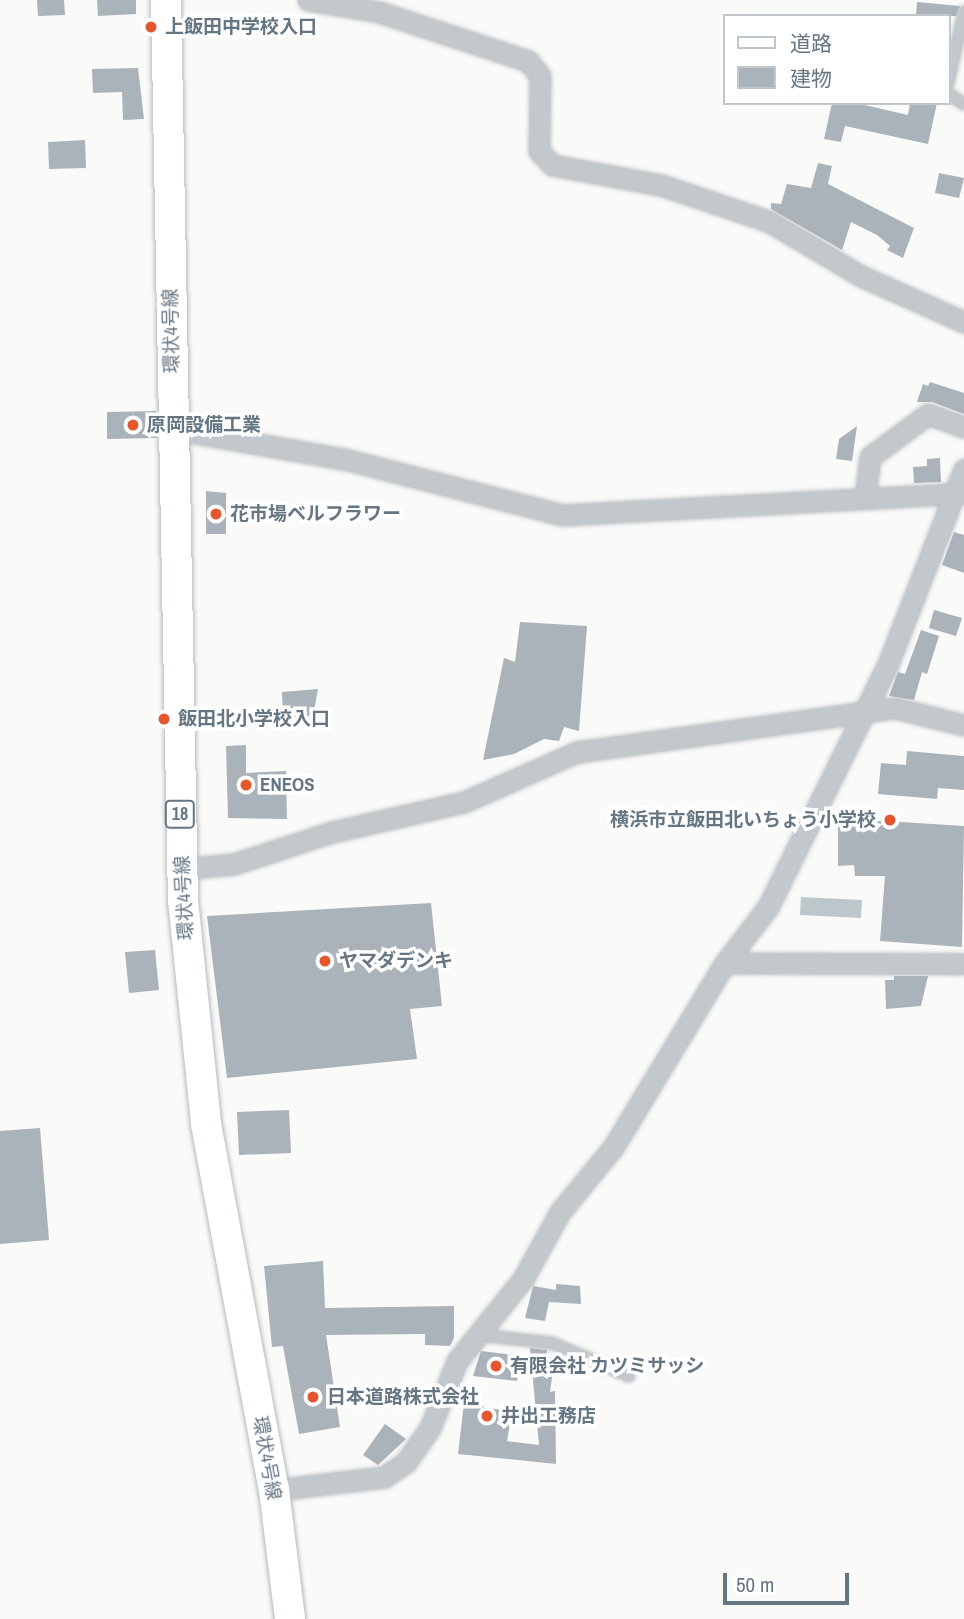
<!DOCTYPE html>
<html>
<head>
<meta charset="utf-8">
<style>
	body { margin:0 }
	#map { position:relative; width:964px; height:1619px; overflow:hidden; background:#fafaf8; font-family:"Archivo Narrow","Noto Sans JP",sans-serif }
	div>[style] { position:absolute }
	.water>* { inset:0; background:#bbc7cb }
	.building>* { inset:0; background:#aab3b9 }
	.roads { filter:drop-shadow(0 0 2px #b5babe) drop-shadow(0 0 2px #b5babe) }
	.service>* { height:10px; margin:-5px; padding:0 5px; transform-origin:5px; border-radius:5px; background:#c3c8cc }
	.minor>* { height:19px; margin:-9.5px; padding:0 9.5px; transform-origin:9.5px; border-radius:9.5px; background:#c3c8cc }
	.primary>* { height:30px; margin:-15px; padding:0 15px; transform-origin:15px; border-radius:15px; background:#fff }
	.dots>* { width:19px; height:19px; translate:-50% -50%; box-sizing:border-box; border:4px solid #fff; border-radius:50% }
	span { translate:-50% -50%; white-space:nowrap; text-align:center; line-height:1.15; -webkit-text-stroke:7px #fff; paint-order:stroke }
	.shield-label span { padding:2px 5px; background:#fff; border:2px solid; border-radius:5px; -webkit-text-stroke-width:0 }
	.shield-label { font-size:18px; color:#657683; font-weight:700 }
	.poi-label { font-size:19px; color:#657683; font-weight:700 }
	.left { translate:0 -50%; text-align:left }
	.right { translate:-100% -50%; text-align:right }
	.street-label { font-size:19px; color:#657683 }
	.legend { position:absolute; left:723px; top:14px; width:228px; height:91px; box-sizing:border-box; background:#fff; border:2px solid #c1c8cd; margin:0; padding:9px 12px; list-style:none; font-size:21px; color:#657683 }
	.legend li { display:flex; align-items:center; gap:14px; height:35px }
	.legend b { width:35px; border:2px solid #c1c8cd }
	.scale { position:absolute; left:723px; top:1573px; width:126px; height:32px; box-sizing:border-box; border:4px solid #657683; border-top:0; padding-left:9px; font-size:21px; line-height:24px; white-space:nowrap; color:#657683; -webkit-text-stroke:5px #fff; paint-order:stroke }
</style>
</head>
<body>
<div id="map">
	<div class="water">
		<div style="clip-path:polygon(801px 897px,862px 900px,861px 918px,800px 915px)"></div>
	</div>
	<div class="building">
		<div style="clip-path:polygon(37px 0,64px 0,65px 15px,38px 16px)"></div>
		<div style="clip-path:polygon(97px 0,136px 0,136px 14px,98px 16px)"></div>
		<div style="clip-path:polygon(917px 2px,960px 6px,956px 16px,916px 16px)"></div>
		<div style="clip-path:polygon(138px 68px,144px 119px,123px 120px,122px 92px,93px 93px,92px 69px)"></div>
		<div style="clip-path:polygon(832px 103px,856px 103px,908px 115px,910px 103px,937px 103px,928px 144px,845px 126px,841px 142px,824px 139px)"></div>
		<div style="clip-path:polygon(85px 140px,86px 168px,49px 169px,48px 142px)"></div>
		<div style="clip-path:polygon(818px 163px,832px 166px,828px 184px,914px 228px,903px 258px,887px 250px,890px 246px,877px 235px,851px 222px,842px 250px,771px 209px,771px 203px,781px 204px,787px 184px,811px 188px)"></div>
		<div style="clip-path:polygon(939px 173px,964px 178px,959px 198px,935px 193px)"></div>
		<div style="clip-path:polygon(930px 382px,964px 393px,964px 414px,932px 402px,917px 402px,923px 384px,928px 386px)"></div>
		<div style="clip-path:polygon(156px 411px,157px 438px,107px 439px,107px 412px)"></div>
		<div style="clip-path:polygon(857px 426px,852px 461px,836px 459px,839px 439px)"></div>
		<div style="clip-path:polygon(940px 458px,941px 482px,914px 483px,913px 467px,927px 466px,927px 459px)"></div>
		<div style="clip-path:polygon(206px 491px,226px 493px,226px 534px,206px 534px)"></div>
		<div style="clip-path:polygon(954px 532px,964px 535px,964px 573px,942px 565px)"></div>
		<div style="clip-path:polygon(934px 610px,962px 618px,956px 636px,929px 628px)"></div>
		<div style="clip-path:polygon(520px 622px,587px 626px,579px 731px,564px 727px,559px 741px,544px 739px,514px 754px,483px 760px,504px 658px,515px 662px)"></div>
		<div style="clip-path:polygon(921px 630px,939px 636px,927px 674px,922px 672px,914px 700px,889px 696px,898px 672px,905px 674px)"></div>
		<div style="clip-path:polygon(318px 689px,313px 716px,283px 718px,282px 692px)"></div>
		<div style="clip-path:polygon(246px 745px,246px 773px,286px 771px,287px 819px,228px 818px,226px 746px)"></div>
		<div style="clip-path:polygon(907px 751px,964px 756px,964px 790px,938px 788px,937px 799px,878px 794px,881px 763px,906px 765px)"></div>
		<div style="clip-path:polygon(838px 818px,964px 826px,962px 947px,880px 941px,885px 876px,855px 876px,854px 865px,838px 866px)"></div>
		<div style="clip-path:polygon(431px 903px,442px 1006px,410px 1009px,417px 1059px,227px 1078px,207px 916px)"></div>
		<div style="clip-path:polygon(155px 950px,159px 990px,129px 993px,125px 952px)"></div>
		<div style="clip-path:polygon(894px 976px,928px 976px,921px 1006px,886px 1009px,885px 980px,894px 980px)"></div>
		<div style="clip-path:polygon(289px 1110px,291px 1153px,239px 1155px,237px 1112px)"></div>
		<div style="clip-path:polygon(40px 1128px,49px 1240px,0 1244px,0 1131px)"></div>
		<div style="clip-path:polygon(323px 1261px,325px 1308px,454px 1306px,454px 1338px,450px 1346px,425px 1345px,425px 1334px,326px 1335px,340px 1427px,299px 1434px,283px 1346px,272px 1347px,264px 1266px)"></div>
		<div style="clip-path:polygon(556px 1284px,580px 1286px,581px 1304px,549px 1302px,545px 1321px,525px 1318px,533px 1286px,556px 1290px)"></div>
		<div style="clip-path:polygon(530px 1348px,547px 1350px,546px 1357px,555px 1357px,550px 1392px,555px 1391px,556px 1464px,458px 1454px,464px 1403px,512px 1412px,507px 1441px,539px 1445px)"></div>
		<div style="clip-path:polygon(481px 1351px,522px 1356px,517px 1381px,473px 1376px)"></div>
		<div style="clip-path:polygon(385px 1424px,406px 1439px,378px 1465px,363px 1455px)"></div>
	</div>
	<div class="roads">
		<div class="service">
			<div style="left:948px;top:83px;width:73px;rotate:-77.3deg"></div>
			<div style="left:948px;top:93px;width:19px;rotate:35deg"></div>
			<div style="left:479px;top:1335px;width:73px;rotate:6.3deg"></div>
			<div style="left:552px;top:1343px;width:84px;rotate:23.2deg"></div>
		</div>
		<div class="minor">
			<div style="left:308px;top:0;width:72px;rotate:9.6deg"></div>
			<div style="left:379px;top:12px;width:157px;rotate:18.2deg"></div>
			<div style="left:528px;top:61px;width:19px;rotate:51deg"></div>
			<div style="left:540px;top:76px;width:75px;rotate:90.8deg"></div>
			<div style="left:539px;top:151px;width:19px;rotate:47deg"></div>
			<div style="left:552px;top:165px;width:111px;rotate:10.4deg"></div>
			<div style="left:661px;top:185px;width:115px;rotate:18.7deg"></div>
			<div style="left:770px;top:222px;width:106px;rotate:30.7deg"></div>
			<div style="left:861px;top:276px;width:113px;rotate:24.1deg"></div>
			<div style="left:173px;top:429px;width:174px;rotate:10deg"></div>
			<div style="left:344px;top:459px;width:225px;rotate:14.4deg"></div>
			<div style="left:562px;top:515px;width:402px;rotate:-3.1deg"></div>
			<div style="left:865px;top:497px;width:40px;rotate:-82.9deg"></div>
			<div style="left:870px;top:457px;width:72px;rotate:-36.6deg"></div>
			<div style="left:928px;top:414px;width:38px;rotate:20deg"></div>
			<div style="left:181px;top:869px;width:53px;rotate:-5.4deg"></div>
			<div style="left:234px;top:864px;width:103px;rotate:-18.1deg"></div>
			<div style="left:332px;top:832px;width:135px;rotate:-12.8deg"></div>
			<div style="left:464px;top:802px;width:124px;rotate:-23.9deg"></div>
			<div style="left:577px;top:752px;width:321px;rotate:-7.9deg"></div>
			<div style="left:895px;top:708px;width:71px;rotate:13.8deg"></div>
			<div style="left:725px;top:963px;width:239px;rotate:0.2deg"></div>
			<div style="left:274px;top:1490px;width:111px;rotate:-6.7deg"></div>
			<div style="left:384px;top:1477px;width:27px;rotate:-34deg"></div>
			<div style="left:406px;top:1462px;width:42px;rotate:-54.8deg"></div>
			<div style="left:430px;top:1428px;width:72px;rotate:-68.1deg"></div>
			<div style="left:457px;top:1361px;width:105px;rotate:-51.2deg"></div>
			<div style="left:523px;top:1279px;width:77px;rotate:-61.1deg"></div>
			<div style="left:560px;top:1212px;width:85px;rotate:-50.7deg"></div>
			<div style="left:614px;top:1146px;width:214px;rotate:-58.8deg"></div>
			<div style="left:725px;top:963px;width:71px;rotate:-52.5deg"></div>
			<div style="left:768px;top:907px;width:271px;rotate:-63.7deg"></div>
			<div style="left:888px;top:664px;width:209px;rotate:-68.7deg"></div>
		</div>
		<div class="primary">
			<div style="left:166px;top:0;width:900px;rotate:88.92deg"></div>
			<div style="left:183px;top:900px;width:225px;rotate:84.1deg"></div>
			<div style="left:206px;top:1124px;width:372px;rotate:79.5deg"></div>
			<div style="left:274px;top:1490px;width:130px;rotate:82.9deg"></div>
		</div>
	</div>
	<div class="dots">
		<div style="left:151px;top:27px;background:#e4572e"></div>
		<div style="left:133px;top:425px;background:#e4572e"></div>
		<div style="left:216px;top:514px;background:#e4572e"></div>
		<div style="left:164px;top:719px;background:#e4572e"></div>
		<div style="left:246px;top:785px;background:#e4572e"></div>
		<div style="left:890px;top:820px;background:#e4572e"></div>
		<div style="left:325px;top:961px;background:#e4572e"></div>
		<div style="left:496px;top:1366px;background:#e4572e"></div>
		<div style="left:313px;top:1397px;background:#e4572e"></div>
		<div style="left:487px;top:1416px;background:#e4572e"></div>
	</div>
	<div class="shield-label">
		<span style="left:180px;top:814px">18</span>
	</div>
	<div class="poi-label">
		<span class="left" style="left:165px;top:27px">上飯田中学校入口</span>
		<span class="left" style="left:147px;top:425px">原岡設備工業</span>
		<span class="left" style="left:230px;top:514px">花市場ベルフラワー</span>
		<span class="left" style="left:178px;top:719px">飯田北小学校入口</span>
		<span class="left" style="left:260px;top:785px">ENEOS</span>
		<span class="right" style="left:876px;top:820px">横浜市立飯田北いちょう小学校</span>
		<span class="left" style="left:339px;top:961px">ヤマダデンキ</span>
		<span class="left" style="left:510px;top:1366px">有限会社 カツミサッシ</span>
		<span class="left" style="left:327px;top:1397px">日本道路株式会社</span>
		<span class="left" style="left:501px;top:1416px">井出工務店</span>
	</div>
	<div class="street-label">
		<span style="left:171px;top:331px;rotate:-91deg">環状4号線</span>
		<span style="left:184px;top:898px;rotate:-93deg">環状4号線</span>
		<span style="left:267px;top:1458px;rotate:80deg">環状4号線</span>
	</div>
	<ul class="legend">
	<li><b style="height:9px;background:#fff"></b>道路</li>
	<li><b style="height:19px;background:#aab3b9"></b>建物</li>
	</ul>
	<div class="scale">50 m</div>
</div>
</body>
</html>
